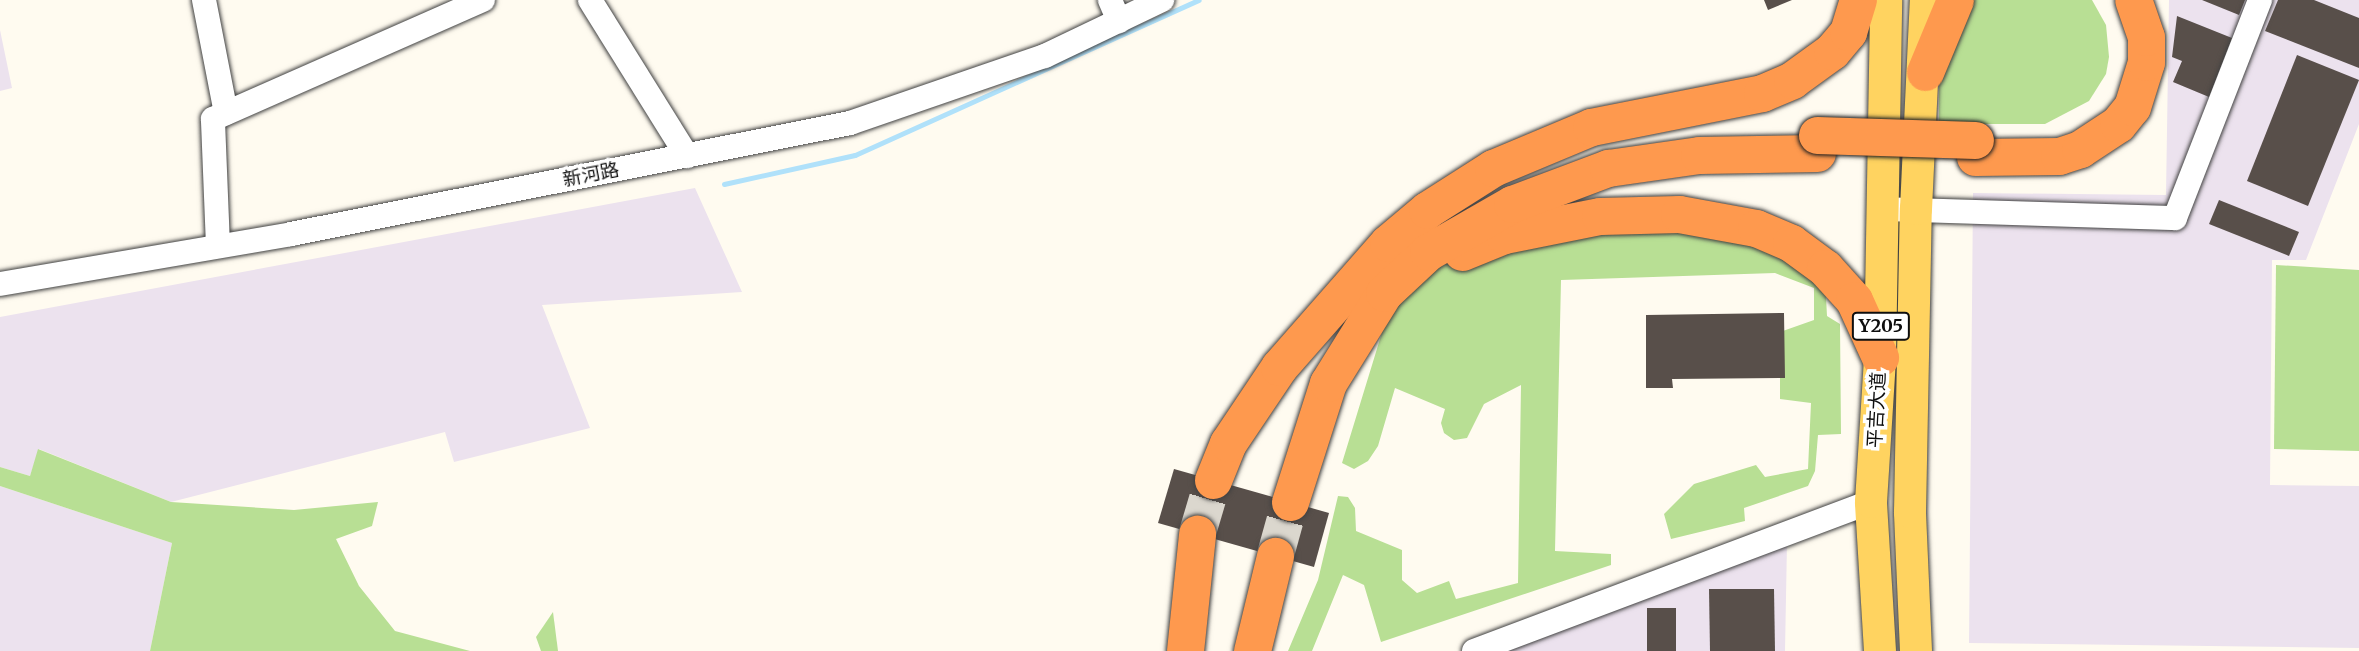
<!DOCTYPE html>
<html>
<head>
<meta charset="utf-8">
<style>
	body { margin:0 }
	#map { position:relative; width:2359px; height:651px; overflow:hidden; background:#fffbf0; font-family:Merriweather,"Noto Sans SC",serif }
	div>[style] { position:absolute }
	.industrial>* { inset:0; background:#ece2ee }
	.forest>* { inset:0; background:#b8df94 }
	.stream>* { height:5px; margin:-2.5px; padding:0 2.5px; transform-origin:2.5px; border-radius:2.5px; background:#b0e1fa }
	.building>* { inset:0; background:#584f4a }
	.highway-tunnel>* { height:37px; margin-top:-18.5px; transform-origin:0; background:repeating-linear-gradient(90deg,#dbd7ce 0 37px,transparent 0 55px) }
	.roads { filter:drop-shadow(0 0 2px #414141) drop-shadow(0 0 2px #414141) }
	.minor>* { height:24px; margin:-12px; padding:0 12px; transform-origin:12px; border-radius:12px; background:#fff }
	.major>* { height:32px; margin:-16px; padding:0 16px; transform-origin:16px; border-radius:16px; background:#ffd360 }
	.highway>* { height:37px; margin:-18.5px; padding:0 18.5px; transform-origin:18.5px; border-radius:18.5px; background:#fe994e }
	.bridges { filter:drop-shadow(0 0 2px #1f1f1f) drop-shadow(0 0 2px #1f1f1f) }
	.highway-bridge>* { height:37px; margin:-18.5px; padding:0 18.5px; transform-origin:18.5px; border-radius:18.5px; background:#fe994e }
	span { translate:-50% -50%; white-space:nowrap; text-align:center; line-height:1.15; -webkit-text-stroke:7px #fff; paint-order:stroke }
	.shield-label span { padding:2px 5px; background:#fff; border:2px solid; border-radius:5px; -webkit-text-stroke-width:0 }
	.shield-label { font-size:18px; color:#0e0e0e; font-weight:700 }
	.street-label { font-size:19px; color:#0e0e0e }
</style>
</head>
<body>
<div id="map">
	<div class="industrial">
		<div style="clip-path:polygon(2169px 0,2359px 0,2359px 124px,2306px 260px,2272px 260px,2270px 485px,2359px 486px,2359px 648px,1969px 643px,1973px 193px,2166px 195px)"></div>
		<div style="clip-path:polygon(0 30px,12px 88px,0 91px)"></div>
		<div style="clip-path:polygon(695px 188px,742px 292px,542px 305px,590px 428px,454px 462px,445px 432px,171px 502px,39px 449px,30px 476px,0 467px,0 317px)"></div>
		<div style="clip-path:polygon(0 486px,172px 543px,150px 651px,0 651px)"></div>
		<div style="clip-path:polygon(1787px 543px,1785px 651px,1498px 651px)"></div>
	</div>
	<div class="forest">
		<div style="clip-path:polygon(1972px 0,2092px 0,2106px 25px,2109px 57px,2106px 74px,2089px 101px,2045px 124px,1939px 124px,1939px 77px)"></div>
		<div style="clip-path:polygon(1695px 210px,1825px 278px,1827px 316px,1840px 324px,1841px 434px,1818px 435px,1815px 471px,1808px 486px,1744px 508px,1745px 521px,1671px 539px,1664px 514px,1694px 484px,1756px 465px,1765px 477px,1808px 469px,1811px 403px,1780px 399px,1780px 332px,1814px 320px,1814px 288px,1775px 273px,1561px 280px,1555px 551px,1611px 554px,1611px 565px,1381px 642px,1364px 585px,1343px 575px,1312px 651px,1288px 651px,1318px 580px,1338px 496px,1348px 497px,1355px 508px,1356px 531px,1402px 550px,1402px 580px,1417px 593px,1449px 581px,1456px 599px,1518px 583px,1521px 385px,1484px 404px,1467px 438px,1454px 440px,1444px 433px,1441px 423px,1445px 409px,1395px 388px,1378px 446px,1368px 461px,1354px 469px,1342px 463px,1391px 303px,1443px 256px)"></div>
		<div style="clip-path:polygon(2276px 265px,2359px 270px,2359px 451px,2274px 449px)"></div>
		<div style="clip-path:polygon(38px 449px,171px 502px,294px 510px,378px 502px,372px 526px,336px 539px,359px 586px,395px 631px,470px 651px,150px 651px,172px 543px,0 486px,0 467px,30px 476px)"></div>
		<div style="clip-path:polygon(553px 612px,558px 651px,541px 651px,536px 637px)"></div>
	</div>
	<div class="stream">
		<div style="left:724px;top:184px;width:134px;rotate:-12.5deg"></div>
		<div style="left:855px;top:155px;width:377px;rotate:-24.3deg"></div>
	</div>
	<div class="building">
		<div style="clip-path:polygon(1764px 0,1792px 0,1768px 10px)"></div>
		<div style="clip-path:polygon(2202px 0,2245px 0,2239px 15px)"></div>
		<div style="clip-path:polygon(2278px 0,2314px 0,2359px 18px,2359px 68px,2265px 31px)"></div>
		<div style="clip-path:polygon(2177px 16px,2232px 38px,2209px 97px,2173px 82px,2182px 61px,2172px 57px)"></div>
		<div style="clip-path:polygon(2297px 55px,2359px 80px,2308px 206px,2247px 181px)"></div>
		<div style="clip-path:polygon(2219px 200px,2299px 232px,2289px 256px,2209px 224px)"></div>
		<div style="clip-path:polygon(1784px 313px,1785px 378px,1672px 379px,1673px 388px,1646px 388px,1646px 315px)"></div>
		<div style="clip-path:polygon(1174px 469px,1329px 513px,1314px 567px,1158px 523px)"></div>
		<div style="clip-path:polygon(1709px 589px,1774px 589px,1775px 651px,1710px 651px)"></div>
		<div style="clip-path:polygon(1647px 608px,1676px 608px,1676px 651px,1647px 651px)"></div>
	</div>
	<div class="highway-tunnel">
		<div style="left:1197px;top:534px;width:56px;rotate:-73.5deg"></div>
		<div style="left:1275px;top:556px;width:56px;rotate:-74.5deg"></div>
	</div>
	<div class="roads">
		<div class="minor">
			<div style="left:204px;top:0;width:115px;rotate:79deg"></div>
			<div style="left:590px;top:0;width:184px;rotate:58.1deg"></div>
			<div style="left:1110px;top:0;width:23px;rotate:67deg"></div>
			<div style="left:1882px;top:209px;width:293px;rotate:1.8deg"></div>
			<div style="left:2175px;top:218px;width:234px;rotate:-68.7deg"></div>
			<div style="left:218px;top:246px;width:127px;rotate:-92.3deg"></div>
			<div style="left:213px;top:119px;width:295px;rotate:-23.8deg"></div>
			<div style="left:0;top:284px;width:295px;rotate:-9.7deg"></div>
			<div style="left:291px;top:234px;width:570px;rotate:-11.23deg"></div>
			<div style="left:850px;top:123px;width:206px;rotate:-19deg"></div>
			<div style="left:1045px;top:56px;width:130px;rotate:-25.6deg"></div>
			<div style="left:1474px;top:651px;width:424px;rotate:-20.6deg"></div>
		</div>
		<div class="major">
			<div style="left:1880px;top:651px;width:149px;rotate:-93.5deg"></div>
			<div style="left:1871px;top:502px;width:145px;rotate:-86.4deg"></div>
			<div style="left:1880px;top:357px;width:357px;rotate:-89deg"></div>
			<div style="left:1916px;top:651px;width:139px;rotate:-92.5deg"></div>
			<div style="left:1910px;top:512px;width:303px;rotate:-88.9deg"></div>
			<div style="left:1916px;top:209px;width:209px;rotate:-87.3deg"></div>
		</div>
		<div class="highway">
			<div style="left:1925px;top:72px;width:78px;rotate:-67.4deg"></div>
			<div style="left:1975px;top:157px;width:84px;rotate:-0.7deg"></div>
			<div style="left:2059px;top:156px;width:22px;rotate:-18deg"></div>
			<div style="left:2080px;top:149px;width:45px;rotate:-33.3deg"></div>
			<div style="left:2118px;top:124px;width:22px;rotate:-51deg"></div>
			<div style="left:2132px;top:107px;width:47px;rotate:-72.7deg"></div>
			<div style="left:2146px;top:62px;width:25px;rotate:-90deg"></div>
			<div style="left:2146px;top:37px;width:39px;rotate:-109deg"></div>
			<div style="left:1462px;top:252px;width:45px;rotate:-22deg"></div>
			<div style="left:1504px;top:235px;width:98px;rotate:-11.2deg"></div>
			<div style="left:1600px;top:216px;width:79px;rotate:-1.5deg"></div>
			<div style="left:1679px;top:214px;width:78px;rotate:10.3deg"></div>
			<div style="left:1756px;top:228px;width:38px;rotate:23deg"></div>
			<div style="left:1791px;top:243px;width:42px;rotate:36.3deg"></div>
			<div style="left:1825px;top:268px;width:43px;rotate:47.8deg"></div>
			<div style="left:1854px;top:300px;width:63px;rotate:65.5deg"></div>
			<div style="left:1213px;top:480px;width:40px;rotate:-68deg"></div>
			<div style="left:1228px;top:443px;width:92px;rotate:-56.1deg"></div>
			<div style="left:1279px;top:367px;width:165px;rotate:-48.7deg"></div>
			<div style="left:1388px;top:243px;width:51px;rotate:-40.2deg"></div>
			<div style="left:1427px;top:210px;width:78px;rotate:-32.5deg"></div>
			<div style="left:1493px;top:168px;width:106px;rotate:-22.7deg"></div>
			<div style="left:1591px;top:127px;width:174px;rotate:-11.2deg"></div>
			<div style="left:1762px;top:93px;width:33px;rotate:-23deg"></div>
			<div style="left:1792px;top:80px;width:49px;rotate:-35.9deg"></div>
			<div style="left:1832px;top:51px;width:25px;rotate:-50deg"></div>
			<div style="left:1848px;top:32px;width:34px;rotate:-73deg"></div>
			<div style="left:1290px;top:502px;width:125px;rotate:-72.3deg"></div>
			<div style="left:1328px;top:383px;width:106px;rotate:-58.1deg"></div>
			<div style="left:1384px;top:293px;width:60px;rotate:-43deg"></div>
			<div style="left:1428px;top:252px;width:97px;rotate:-29.7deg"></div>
			<div style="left:1512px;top:204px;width:103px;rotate:-20.6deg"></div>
			<div style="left:1608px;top:168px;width:92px;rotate:-8.1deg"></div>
			<div style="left:1699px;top:155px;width:118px;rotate:-1deg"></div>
			<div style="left:1185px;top:651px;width:118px;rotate:-84.1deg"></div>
			<div style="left:1252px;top:651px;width:98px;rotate:-76.4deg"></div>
		</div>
	</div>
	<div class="bridges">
		<div class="highway-bridge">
			<div style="left:1817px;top:135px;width:158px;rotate:1.8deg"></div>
		</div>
	</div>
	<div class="shield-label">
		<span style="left:1881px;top:326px">Y205</span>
	</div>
	<div class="street-label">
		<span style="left:591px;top:175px;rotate:-11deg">新河路</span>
		<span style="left:1877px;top:410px;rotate:-87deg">平吉大道</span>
	</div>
</div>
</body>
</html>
